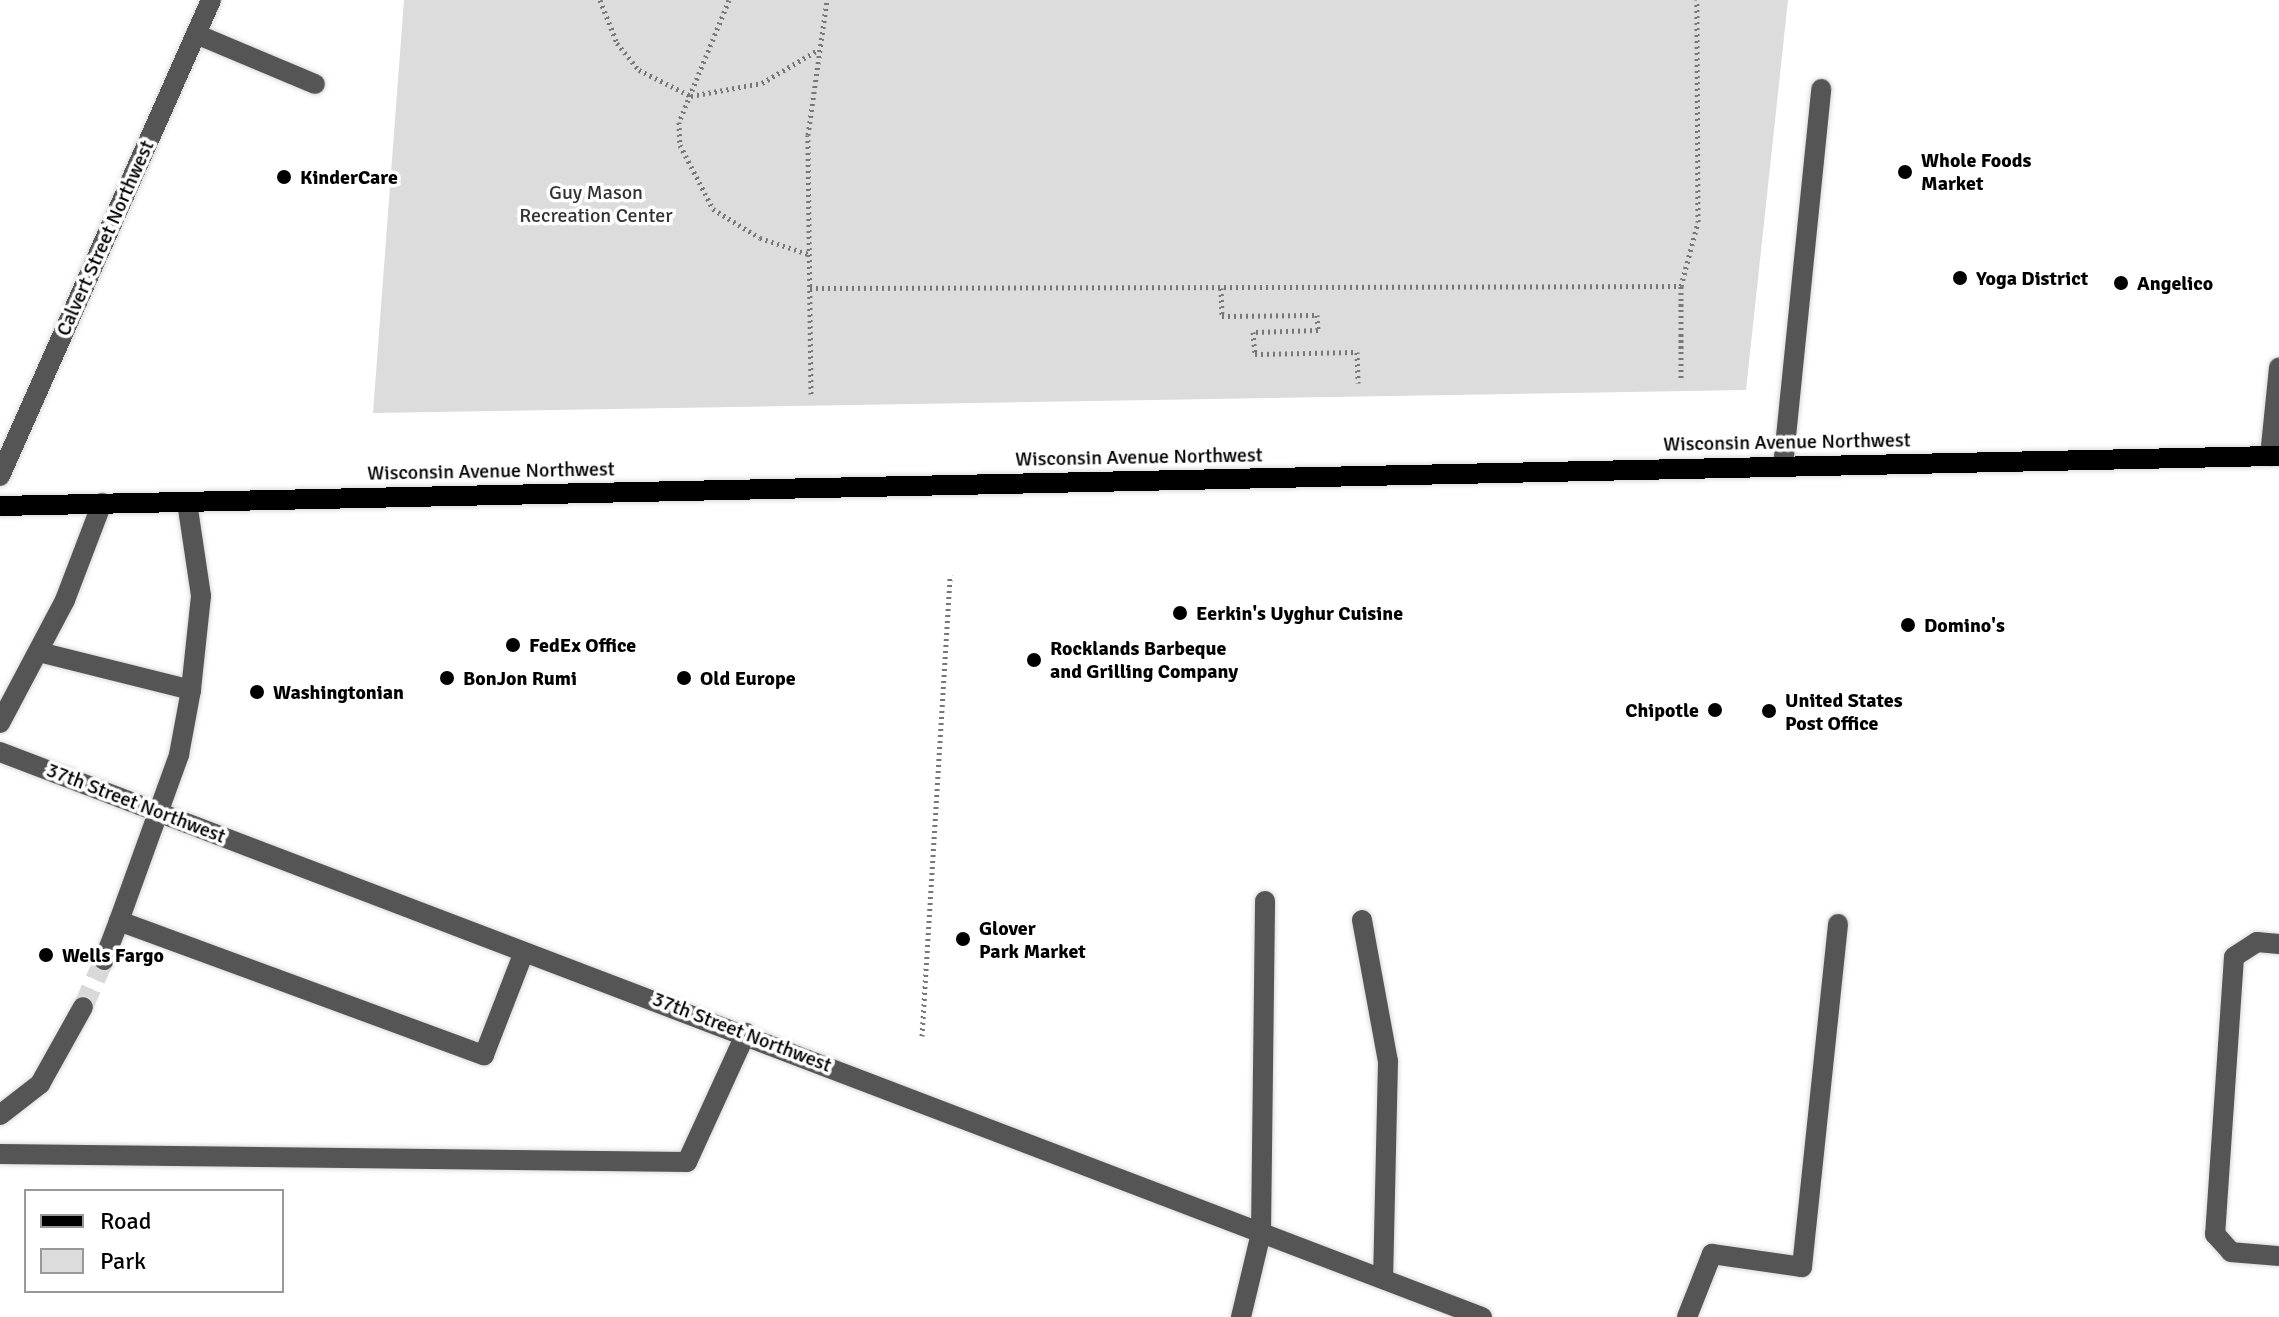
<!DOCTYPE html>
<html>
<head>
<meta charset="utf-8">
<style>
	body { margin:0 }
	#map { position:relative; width:2279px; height:1317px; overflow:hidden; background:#fff; font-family:Signika,sans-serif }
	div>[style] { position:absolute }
	.green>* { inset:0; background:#dcdcdc }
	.minor-tunnel>* { height:20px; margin-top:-10px; transform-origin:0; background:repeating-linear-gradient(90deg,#d9d9d9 0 20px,transparent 0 30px) }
	.path>* { height:5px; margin-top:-2.5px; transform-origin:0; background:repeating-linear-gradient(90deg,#777 0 2px,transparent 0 6px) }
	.roads { filter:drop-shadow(0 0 2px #dbdbdb) drop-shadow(0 0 2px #dbdbdb) }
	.minor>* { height:20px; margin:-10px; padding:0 10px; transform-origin:10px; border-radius:10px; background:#555 }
	.major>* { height:20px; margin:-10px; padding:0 10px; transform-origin:10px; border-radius:10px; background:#000 }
	.dots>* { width:22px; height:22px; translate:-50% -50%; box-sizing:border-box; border:4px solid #fff; border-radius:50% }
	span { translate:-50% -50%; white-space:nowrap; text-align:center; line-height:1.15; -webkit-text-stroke:7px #fff; paint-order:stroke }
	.poi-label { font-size:20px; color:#000; font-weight:700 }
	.left { translate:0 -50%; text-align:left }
	.right { translate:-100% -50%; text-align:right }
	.park-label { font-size:20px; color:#333 }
	.street-label { font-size:20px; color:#000 }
	.legend { position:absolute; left:24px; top:1189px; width:260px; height:104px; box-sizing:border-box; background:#fff; border:2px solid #999; margin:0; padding:10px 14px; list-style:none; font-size:24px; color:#000 }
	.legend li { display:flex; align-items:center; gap:16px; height:40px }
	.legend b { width:40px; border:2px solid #999 }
</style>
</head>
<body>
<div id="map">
	<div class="green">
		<div style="clip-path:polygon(404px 0,1788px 0,1746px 390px,373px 413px)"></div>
	</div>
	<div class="minor-tunnel">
		<div style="left:83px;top:1007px;width:51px;rotate:-65.9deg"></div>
	</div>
	<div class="path">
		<div style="left:600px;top:0;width:46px;rotate:68.4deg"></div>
		<div style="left:617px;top:43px;width:35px;rotate:51deg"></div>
		<div style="left:639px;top:70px;width:58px;rotate:26.6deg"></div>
		<div style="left:691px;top:96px;width:72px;rotate:-10.4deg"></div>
		<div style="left:762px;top:83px;width:65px;rotate:-30.5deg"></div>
		<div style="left:729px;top:0;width:132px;rotate:112.3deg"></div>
		<div style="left:679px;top:122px;width:23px;rotate:88deg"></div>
		<div style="left:680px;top:145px;width:72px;rotate:62.7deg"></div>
		<div style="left:713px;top:209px;width:55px;rotate:31.7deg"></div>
		<div style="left:760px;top:238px;width:51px;rotate:18.4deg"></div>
		<div style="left:1681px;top:286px;width:92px;rotate:90deg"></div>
		<div style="left:810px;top:288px;width:871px;rotate:-0.13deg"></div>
		<div style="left:1681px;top:286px;width:66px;rotate:-75.1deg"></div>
		<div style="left:1698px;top:222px;width:222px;rotate:-90.3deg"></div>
		<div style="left:1221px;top:288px;width:28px;rotate:88deg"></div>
		<div style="left:1222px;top:316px;width:95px;rotate:-0.6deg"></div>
		<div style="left:1317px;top:315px;width:15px;rotate:86deg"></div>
		<div style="left:1318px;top:330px;width:65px;rotate:178.2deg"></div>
		<div style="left:1253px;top:332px;width:22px;rotate:85deg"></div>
		<div style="left:1255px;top:354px;width:102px;rotate:-1.1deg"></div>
		<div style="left:1357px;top:352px;width:31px;rotate:88deg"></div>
		<div style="left:811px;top:394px;width:259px;rotate:-90.7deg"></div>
		<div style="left:808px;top:135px;width:136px;rotate:-82deg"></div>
		<div style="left:922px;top:1036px;width:462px;rotate:-86.5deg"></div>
	</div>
	<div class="roads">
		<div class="minor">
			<div style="left:196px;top:34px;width:129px;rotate:22.8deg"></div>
			<div style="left:2270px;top:456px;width:89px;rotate:-84.2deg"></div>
			<div style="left:1783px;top:466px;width:379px;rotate:-84.2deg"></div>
			<div style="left:0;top:476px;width:521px;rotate:-66.09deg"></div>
			<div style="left:187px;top:502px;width:95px;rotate:81.5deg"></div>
			<div style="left:201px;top:596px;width:95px;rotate:96.1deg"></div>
			<div style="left:191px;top:690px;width:66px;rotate:100.5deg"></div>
			<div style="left:179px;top:755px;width:177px;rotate:109.9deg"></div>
			<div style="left:119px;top:921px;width:389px;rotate:20.2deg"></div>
			<div style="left:484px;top:1055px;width:110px;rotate:-68.8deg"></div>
			<div style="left:39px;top:652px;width:157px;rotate:14deg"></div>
			<div style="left:0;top:723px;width:139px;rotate:-62.1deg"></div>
			<div style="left:65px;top:600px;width:104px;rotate:-69.1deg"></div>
			<div style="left:0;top:752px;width:1586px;rotate:20.87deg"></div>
			<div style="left:1362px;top:920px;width:143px;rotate:79.6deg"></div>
			<div style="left:1388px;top:1061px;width:218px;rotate:91.3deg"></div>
			<div style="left:2279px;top:944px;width:22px;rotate:-175deg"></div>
			<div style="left:2257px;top:942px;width:27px;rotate:147deg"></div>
			<div style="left:2234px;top:957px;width:278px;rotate:93.9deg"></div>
			<div style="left:2215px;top:1234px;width:24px;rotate:48deg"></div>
			<div style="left:2231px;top:1252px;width:48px;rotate:4.8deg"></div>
			<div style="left:104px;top:960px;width:42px;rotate:-69deg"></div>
			<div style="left:0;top:1115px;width:51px;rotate:-37.8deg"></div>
			<div style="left:40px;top:1084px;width:88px;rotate:-60.8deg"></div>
			<div style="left:0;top:1154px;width:687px;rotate:0.67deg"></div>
			<div style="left:687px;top:1162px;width:142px;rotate:-65.4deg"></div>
			<div style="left:1241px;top:1317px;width:86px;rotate:-76.6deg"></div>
			<div style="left:1261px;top:1233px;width:332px;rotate:-89.3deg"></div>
			<div style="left:1687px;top:1317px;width:68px;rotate:-68.4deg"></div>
			<div style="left:1712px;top:1254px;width:91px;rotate:8.2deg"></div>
			<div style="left:1802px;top:1267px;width:345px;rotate:-84deg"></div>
		</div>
		<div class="major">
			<div style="left:0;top:506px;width:2280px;rotate:-1.26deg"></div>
		</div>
	</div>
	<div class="dots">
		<div style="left:1905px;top:172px;background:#000"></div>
		<div style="left:284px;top:177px;background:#000"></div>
		<div style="left:1960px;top:278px;background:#000"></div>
		<div style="left:2121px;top:283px;background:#000"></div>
		<div style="left:1180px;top:613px;background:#000"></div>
		<div style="left:1908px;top:625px;background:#000"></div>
		<div style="left:513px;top:645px;background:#000"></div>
		<div style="left:1034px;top:660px;background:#000"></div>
		<div style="left:447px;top:678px;background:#000"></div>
		<div style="left:684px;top:678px;background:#000"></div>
		<div style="left:257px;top:692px;background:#000"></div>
		<div style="left:1715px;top:710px;background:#000"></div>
		<div style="left:1769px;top:711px;background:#000"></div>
		<div style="left:963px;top:939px;background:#000"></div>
		<div style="left:46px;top:955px;background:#000"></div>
	</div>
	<div class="poi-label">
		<span class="left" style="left:1921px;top:172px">Whole Foods<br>Market</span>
		<span class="left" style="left:300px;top:177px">KinderCare</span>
		<span class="left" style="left:1976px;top:278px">Yoga District</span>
		<span class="left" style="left:2137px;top:283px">Angelico</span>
		<span class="left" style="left:1196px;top:613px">Eerkin's Uyghur Cuisine</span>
		<span class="left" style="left:1924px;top:625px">Domino's</span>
		<span class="left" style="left:529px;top:645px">FedEx Office</span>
		<span class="left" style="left:1050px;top:660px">Rocklands Barbeque<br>and Grilling Company</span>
		<span class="left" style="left:463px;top:678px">BonJon Rumi</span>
		<span class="left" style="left:700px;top:678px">Old Europe</span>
		<span class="left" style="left:273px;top:692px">Washingtonian</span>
		<span class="left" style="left:1785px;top:712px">United States<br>Post Office</span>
		<span class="right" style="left:1699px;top:710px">Chipotle</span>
		<span class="left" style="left:979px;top:940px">Glover<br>Park Market</span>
		<span class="left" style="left:62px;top:955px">Wells Fargo</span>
	</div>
	<div class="park-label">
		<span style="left:596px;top:204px">Guy Mason<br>Recreation Center</span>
	</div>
	<div class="street-label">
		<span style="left:105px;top:238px;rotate:-66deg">Calvert Street Northwest</span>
		<span style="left:1787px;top:442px;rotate:-1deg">Wisconsin Avenue Northwest</span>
		<span style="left:1139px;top:457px;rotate:-1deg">Wisconsin Avenue Northwest</span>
		<span style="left:491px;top:471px;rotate:-1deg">Wisconsin Avenue Northwest</span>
		<span style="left:136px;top:803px;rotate:21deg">37th Street Northwest</span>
		<span style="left:742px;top:1032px;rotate:21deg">37th Street Northwest</span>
	</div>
	<ul class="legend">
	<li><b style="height:10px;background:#000"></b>Road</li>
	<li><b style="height:22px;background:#dcdcdc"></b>Park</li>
	</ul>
</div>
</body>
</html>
